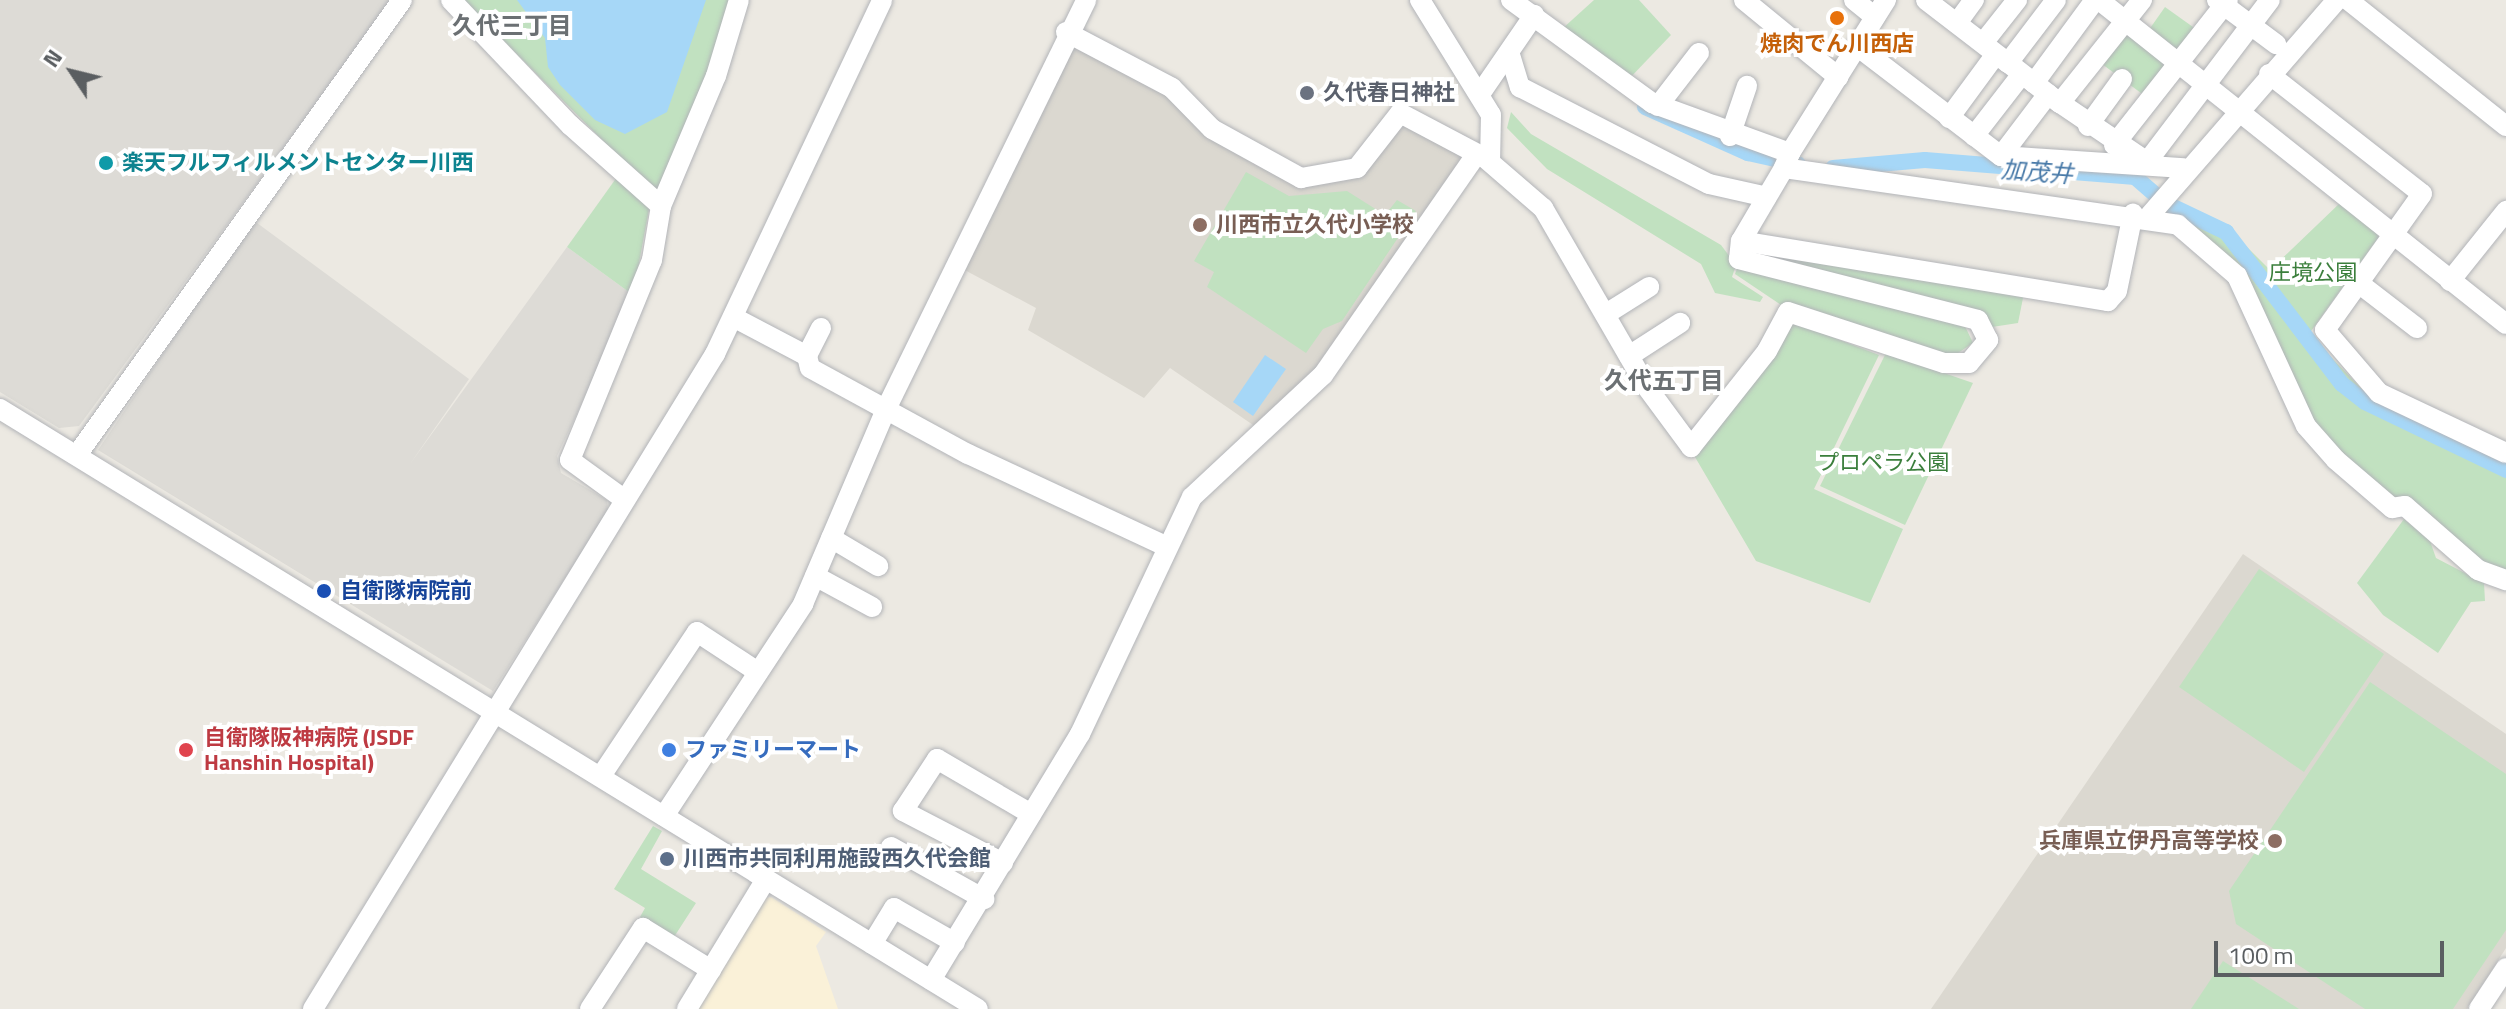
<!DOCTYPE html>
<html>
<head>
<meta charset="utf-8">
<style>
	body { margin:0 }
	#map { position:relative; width:2506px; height:1009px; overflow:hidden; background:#ece9e2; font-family:"Titillium Web","Noto Sans JP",sans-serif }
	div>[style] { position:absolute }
	.commercial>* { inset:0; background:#faf1d8 }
	.industrial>* { inset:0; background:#dddbd6 }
	.education>* { inset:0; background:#dbd8d0 }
	.green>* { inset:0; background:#c1e1c0 }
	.water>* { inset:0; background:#a6d7f7 }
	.canal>* { height:16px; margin:-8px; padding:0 8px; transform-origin:8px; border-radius:8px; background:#a6d7f7 }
	.roads { filter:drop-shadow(0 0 2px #b2b4b8) drop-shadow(0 0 2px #b2b4b8) }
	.minor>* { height:20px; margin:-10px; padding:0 10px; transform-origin:10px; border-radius:10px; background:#fff }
	.dots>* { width:22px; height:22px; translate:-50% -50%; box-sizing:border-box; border:4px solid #fff; border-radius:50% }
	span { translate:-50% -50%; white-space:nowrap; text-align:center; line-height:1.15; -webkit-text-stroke:8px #fff; paint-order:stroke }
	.food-label { font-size:22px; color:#c56008; font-weight:700 }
	.worship-label { font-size:22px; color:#5b616d; font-weight:700 }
	.left { translate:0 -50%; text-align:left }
	.culture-label { font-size:22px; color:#0d838f; font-weight:700 }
	.education-label { font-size:22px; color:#785e54; font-weight:700 }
	.right { translate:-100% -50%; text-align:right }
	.park-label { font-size:22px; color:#3b7f3c }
	.transit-label { font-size:22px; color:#164399; font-weight:700 }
	.health-label { font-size:22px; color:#be3a42; font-weight:700 }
	.shop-label { font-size:22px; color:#366cbe; font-weight:700 }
	.service-label { font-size:22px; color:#4e5e75; font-weight:700 }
	.neighbourhood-label { font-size:24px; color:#6b7073; font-weight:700 }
	.water-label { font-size:24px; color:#4678a7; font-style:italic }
	.north { position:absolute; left:32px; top:32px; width:80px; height:80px; -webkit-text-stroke:6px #fff; paint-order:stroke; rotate:305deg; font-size:22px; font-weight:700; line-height:32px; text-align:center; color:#5a5e61 }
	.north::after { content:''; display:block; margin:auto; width:28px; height:36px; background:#5a5e61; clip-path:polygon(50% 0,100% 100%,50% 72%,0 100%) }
	.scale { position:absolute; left:2214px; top:941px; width:230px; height:36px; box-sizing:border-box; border:4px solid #5a5e61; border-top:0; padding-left:10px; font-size:24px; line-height:28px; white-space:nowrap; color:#5a5e61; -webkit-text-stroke:6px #fff; paint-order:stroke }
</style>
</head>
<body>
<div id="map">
	<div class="commercial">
		<div style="clip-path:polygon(771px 897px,826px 932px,816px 946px,838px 1009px,692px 1009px,760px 899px)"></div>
	</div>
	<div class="industrial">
		<div style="clip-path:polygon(0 0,392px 0,79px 426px,59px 428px,0 392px)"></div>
		<div style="clip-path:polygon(253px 220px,469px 379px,410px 464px,567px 247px,633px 295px,557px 456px,561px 473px,607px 500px,608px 511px,493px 691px,98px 450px)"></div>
	</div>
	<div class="education">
		<div style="clip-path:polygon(1067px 41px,1139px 76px,1300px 183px,1352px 174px,1397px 122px,1467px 158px,1319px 373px,1256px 427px,1170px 368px,1144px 398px,1028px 330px,1036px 308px,959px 267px)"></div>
		<div style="clip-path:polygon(2243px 554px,2506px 734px,2506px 948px,2467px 1009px,1931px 1009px)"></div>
	</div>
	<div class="green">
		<div style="clip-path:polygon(463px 0,733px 0,670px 188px,651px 189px)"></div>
		<div style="clip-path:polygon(1594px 0,1639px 0,1671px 35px,1627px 81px,1562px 29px)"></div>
		<div style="clip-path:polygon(2165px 7px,2200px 32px,2180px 59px,2146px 34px)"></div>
		<div style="clip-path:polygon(2124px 27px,2175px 65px,2149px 99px,2098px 61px)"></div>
		<div style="clip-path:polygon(1511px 112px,1531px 134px,1721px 245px,1736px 265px,1732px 277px,1763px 297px,1760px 302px,1715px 293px,1701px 264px,1547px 169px,1507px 128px)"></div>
		<div style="clip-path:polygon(1246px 172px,1289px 196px,1347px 191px,1385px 215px,1397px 200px,1416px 211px,1342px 321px,1323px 329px,1306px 353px,1207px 287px,1214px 272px,1194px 261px)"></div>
		<div style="clip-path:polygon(617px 177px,650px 204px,633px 295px,567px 247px)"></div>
		<div style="clip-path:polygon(2166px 200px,2227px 227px,2270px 270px,2341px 202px,2377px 229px,2378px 238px,2309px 334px,2381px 409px,2506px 466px,2506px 577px,2393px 504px,2308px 423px,2239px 276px,2161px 213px)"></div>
		<div style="clip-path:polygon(1753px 251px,2024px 293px,2018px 323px,1992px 327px,1760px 264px)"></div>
		<div style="clip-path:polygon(1738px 266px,1964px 324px,1973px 343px,1952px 357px,1787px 309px,1735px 274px)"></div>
		<div style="clip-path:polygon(1790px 321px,1879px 355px,1814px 489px,1903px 529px,1870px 603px,1756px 561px,1695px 457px)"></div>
		<div style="clip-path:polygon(1886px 353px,1973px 383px,1905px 525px,1820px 486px)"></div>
		<div style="clip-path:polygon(2404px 519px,2430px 541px,2436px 558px,2484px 583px,2485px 601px,2471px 602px,2438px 653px,2383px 615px,2357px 583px)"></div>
		<div style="clip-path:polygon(2259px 569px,2384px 654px,2304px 772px,2179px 687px)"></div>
		<div style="clip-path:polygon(2370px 682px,2506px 774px,2506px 930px,2453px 1009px,2365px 1009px,2236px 924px,2229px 891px)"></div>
		<div style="clip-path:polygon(653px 826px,662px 831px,641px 869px,696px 903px,674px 937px,640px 917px,645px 908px,614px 889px)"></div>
		<div style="clip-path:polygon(2223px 961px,2299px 1009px,2191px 1009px)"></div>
	</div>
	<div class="water">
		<div style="clip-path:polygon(517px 0,706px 0,667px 112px,625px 134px,595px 120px,560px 85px,548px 67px,545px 38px)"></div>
		<div style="clip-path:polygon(1265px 355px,1286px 369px,1253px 416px,1233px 402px)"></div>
	</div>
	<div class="canal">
		<div style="left:1645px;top:107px;width:113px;rotate:24.1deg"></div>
		<div style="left:1748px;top:153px;width:51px;rotate:12.4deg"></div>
		<div style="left:1833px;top:168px;width:92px;rotate:-5deg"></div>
		<div style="left:1925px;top:160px;width:211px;rotate:4.6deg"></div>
		<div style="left:2135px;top:177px;width:40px;rotate:41deg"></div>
		<div style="left:2165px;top:203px;width:68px;rotate:25.4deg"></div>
		<div style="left:2226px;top:232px;width:191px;rotate:52.7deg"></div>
		<div style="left:2342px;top:384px;width:29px;rotate:38deg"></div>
		<div style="left:2365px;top:402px;width:157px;rotate:25.7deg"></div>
	</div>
	<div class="roads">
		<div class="minor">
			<div style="left:451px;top:0;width:173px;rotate:46.4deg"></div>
			<div style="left:570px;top:125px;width:122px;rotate:41.7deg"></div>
			<div style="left:661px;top:206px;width:55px;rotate:99.5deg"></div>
			<div style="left:652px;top:260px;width:216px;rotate:112.3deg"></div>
			<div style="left:570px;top:460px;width:63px;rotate:36deg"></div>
			<div style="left:1420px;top:0;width:135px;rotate:58.3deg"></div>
			<div style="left:1491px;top:115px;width:46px;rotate:91.2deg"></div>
			<div style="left:1511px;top:0;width:175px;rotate:36.1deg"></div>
			<div style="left:1652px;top:103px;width:147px;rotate:19.9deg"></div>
			<div style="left:1790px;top:153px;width:16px;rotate:112deg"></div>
			<div style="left:1784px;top:168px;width:398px;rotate:8.2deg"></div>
			<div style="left:2178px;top:225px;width:78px;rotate:40.8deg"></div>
			<div style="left:2237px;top:276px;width:165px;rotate:65.3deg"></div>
			<div style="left:2306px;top:426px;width:45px;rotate:48.6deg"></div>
			<div style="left:2336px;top:460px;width:74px;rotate:40.6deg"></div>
			<div style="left:2392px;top:508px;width:13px;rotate:-9deg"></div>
			<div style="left:2405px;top:506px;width:97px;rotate:41.2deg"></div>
			<div style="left:2478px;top:570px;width:30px;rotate:20deg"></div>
			<div style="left:1744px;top:0;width:122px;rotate:39.3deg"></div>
			<div style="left:1854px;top:0;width:27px;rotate:39deg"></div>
			<div style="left:1926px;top:0;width:103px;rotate:37.5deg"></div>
			<div style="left:2095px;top:0;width:103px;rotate:126.3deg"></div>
			<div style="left:2034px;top:83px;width:33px;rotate:38deg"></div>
			<div style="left:2060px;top:103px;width:132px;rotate:-51.5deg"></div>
			<div style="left:2099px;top:0;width:520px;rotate:38.52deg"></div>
			<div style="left:2217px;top:0;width:74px;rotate:36.7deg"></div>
			<div style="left:2348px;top:0;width:202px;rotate:38.6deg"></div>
			<div style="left:1957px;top:23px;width:29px;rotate:-54deg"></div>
			<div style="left:1066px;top:32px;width:120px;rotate:27.8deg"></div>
			<div style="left:1172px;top:88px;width:57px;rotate:45.7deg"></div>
			<div style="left:1212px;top:129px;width:102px;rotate:28.8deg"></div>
			<div style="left:1301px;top:178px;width:57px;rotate:-10.1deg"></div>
			<div style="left:1357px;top:168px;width:70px;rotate:-52deg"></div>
			<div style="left:1400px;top:113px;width:96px;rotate:27.9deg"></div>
			<div style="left:1485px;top:158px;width:77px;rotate:40.8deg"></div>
			<div style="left:1543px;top:208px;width:206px;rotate:59.9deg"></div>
			<div style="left:1646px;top:386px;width:76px;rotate:53.6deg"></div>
			<div style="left:1691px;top:447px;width:122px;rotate:-51.6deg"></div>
			<div style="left:1767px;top:351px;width:44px;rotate:-61.7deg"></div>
			<div style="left:1788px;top:312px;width:164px;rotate:18.1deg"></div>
			<div style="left:1944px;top:363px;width:25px"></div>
			<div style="left:1969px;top:363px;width:30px;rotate:-50deg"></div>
			<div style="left:1988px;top:340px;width:22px;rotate:-117deg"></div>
			<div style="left:1978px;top:320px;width:247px;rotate:-165.7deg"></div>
			<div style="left:1739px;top:259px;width:18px;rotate:-84deg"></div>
			<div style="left:1741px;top:241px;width:85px;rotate:-59.5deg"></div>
			<div style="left:1983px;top:43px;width:55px;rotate:-51.7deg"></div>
			<div style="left:1857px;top:46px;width:181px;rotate:37.4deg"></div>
			<div style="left:2001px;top:156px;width:183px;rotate:3.8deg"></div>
			<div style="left:1510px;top:55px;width:34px;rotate:73deg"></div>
			<div style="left:1520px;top:87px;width:212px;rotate:27.2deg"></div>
			<div style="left:1709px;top:184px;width:59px;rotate:12.6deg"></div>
			<div style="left:2269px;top:74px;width:194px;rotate:38.1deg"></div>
			<div style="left:2422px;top:194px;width:167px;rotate:125.5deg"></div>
			<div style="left:2325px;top:330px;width:83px;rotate:49.4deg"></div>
			<div style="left:2379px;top:393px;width:140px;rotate:25.3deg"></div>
			<div style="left:2034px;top:83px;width:33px;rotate:-142deg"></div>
			<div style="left:2008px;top:63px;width:79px;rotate:-52.7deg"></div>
			<div style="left:1480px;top:94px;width:96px;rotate:-55.6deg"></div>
			<div style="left:2060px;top:103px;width:105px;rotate:34.1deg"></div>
			<div style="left:2147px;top:162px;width:203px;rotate:-52.8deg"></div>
			<div style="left:1658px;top:106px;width:67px;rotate:-52.3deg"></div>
			<div style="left:1949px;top:118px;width:79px;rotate:-53.7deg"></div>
			<div style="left:2088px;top:126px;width:58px;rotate:-54.1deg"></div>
			<div style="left:1730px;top:136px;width:53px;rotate:-71.2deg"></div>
			<div style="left:1974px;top:136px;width:78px;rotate:-52.3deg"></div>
			<div style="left:2114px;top:145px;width:184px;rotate:-51.8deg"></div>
			<div style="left:1790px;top:153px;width:181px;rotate:-57.9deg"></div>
			<div style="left:2001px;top:156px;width:78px;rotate:-52.8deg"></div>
			<div style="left:661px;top:206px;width:141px;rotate:-67.1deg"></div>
			<div style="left:716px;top:76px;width:79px;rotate:-73.2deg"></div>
			<div style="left:2150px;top:215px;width:285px;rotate:-49deg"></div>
			<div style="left:1741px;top:241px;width:372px;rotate:9.3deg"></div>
			<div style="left:2108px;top:301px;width:13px;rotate:-48deg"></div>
			<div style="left:2117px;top:291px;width:79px;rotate:-78.3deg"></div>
			<div style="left:2356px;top:281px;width:77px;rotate:37.6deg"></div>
			<div style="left:2450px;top:281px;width:90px;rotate:-51.3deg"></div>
			<div style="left:1606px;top:314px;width:51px;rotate:-32.1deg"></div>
			<div style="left:733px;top:317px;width:84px;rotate:27.8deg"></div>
			<div style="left:821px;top:328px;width:31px;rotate:117deg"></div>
			<div style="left:807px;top:356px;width:12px;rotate:76deg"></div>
			<div style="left:810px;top:368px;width:180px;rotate:28.6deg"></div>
			<div style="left:968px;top:454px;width:217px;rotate:25deg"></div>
			<div style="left:1629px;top:356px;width:61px;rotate:-32.9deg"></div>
			<div style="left:0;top:409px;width:1147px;rotate:31.53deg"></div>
			<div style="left:77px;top:455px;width:559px;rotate:-54.46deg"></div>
			<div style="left:831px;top:538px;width:55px;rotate:30.8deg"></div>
			<div style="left:815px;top:576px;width:65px;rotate:28.5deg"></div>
			<div style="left:601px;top:776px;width:173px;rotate:-56.3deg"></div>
			<div style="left:697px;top:632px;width:73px;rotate:33.3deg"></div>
			<div style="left:664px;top:816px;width:254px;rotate:-56.7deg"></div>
			<div style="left:803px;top:604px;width:214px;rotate:-66.9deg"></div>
			<div style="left:887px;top:407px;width:453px;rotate:-63.9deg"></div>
			<div style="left:891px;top:847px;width:107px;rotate:29.2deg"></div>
			<div style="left:1003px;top:863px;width:113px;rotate:-152.5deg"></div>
			<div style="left:903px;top:811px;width:62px;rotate:-56.8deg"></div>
			<div style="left:937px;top:759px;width:109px;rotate:30.3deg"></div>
			<div style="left:872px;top:944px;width:42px;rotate:-58.6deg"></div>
			<div style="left:894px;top:908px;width:70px;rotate:29.8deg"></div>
			<div style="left:931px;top:980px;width:288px;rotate:-58.8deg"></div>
			<div style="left:1080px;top:734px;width:262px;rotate:-64.7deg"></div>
			<div style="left:1192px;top:497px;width:179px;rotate:-43deg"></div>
			<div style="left:1323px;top:375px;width:267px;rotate:-55.2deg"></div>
			<div style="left:313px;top:1009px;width:769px;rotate:-58.46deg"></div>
			<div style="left:715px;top:354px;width:391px;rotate:-64.7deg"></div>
			<div style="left:590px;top:1009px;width:97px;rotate:-56.8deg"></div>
			<div style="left:643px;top:928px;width:80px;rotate:31.7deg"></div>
			<div style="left:687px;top:1009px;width:152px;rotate:-58.7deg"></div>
			<div style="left:2479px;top:1009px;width:49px;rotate:-56.6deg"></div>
		</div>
	</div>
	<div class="dots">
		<div style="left:1837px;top:18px;background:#e8710a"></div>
		<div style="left:1307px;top:93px;background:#6b7280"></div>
		<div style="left:106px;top:163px;background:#0f9aa8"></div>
		<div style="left:1200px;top:225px;background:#8d6e63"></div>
		<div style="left:324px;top:591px;background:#1a4fb4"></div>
		<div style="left:186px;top:750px;background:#e0444e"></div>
		<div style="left:669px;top:750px;background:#3f7fe0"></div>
		<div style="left:2275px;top:841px;background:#8d6e63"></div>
		<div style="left:667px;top:859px;background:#5c6f8a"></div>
	</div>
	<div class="food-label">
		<span style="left:1837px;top:44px">焼肉でん川西店</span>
	</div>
	<div class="worship-label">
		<span class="left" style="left:1323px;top:93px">久代春日神社</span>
	</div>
	<div class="culture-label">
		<span class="left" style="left:122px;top:163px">楽天フルフィルメントセンター川西</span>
	</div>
	<div class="education-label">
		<span class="left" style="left:1216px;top:225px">川西市立久代小学校</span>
		<span class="right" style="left:2259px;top:841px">兵庫県立伊丹高等学校</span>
	</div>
	<div class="park-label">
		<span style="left:2313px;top:273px">庄境公園</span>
		<span style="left:1883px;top:463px">プロペラ公園</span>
	</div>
	<div class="transit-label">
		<span class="left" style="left:340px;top:591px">自衛隊病院前</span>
	</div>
	<div class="health-label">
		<span class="left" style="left:204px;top:750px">自衛隊阪神病院 (JSDF<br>Hanshin Hospital)</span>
	</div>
	<div class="shop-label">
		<span class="left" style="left:685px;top:750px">ファミリーマート</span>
	</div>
	<div class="service-label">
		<span class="left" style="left:683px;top:859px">川西市共同利用施設西久代会館</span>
	</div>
	<div class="neighbourhood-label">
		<span style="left:512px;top:26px">久代三丁目</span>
		<span style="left:1664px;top:381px">久代五丁目</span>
	</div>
	<div class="water-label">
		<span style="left:2037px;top:172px;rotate:4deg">加茂井</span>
	</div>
	<div class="north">N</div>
	<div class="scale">100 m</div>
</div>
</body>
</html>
